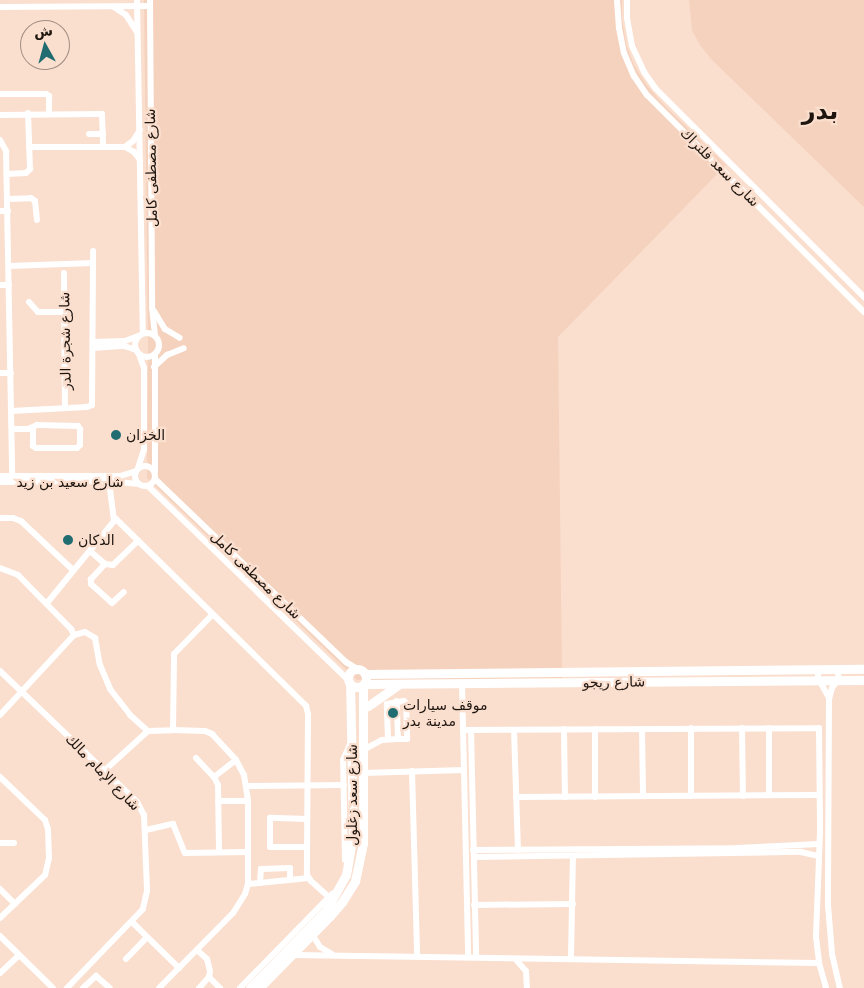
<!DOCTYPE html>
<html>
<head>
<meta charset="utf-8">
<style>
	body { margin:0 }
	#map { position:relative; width:864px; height:988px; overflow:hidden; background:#fadece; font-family:"DejaVu Sans","Noto Sans Arabic",sans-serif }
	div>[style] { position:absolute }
	.built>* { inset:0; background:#f5d2be }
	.minor>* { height:6px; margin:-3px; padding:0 3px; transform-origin:3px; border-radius:3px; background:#fff }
	.minor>.ring { margin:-3px; padding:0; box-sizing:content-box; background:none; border:6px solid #fff; border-radius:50% }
	.major>* { height:9px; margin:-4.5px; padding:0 4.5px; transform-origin:4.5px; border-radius:4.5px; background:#fff }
	.major>.ring { margin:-4.5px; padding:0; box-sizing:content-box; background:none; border:9px solid #fff; border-radius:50% }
	.dots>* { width:14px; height:14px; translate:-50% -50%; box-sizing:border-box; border:2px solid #fadece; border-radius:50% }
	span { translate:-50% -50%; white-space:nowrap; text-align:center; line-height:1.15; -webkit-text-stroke:4.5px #fadece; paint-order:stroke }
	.street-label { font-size:14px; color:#1e150f }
	.poi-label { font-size:14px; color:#1e150f }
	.left { translate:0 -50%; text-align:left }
	.town-label { font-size:24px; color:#1e150f; font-weight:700 }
	.north { position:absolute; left:20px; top:20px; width:50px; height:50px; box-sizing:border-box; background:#fadece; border:1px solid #a28e82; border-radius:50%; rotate:353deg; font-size:14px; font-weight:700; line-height:20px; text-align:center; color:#1e150f }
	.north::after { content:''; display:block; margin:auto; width:18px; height:22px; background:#216c71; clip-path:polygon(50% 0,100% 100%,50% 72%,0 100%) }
</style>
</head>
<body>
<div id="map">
	<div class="built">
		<div style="clip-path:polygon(144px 0,622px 0,622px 19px,626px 44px,634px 65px,646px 84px,664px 105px,726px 165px,558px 337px,562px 678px,357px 680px,147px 478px,148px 342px)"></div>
		<div style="clip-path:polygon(689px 0,864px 0,864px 207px,711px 59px,700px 45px,692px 30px)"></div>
	</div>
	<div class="minor">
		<div style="left:137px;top:0;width:333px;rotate:89deg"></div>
		<div style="left:150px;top:0;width:307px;rotate:89.6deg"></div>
		<div style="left:152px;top:307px;width:29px;rotate:84deg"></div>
		<div style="left:617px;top:0;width:28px;rotate:86deg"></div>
		<div style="left:619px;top:28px;width:25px;rotate:79deg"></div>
		<div style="left:624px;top:53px;width:25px;rotate:67deg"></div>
		<div style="left:634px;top:76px;width:23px;rotate:56deg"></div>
		<div style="left:647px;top:95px;width:307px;rotate:45deg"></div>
		<div style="left:627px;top:0;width:18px;rotate:90deg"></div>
		<div style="left:627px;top:18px;width:28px;rotate:80deg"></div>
		<div style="left:632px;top:46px;width:29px;rotate:65deg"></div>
		<div style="left:644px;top:72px;width:19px;rotate:55deg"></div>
		<div style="left:655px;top:88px;width:296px;rotate:45deg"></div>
		<div style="left:0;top:7px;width:150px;rotate:-0.4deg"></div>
		<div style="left:114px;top:7px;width:14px;rotate:34deg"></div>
		<div style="left:126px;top:15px;width:20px;rotate:57deg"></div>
		<div style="left:0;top:94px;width:46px"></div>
		<div style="left:46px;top:94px;width:4px;rotate:34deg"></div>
		<div style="left:49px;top:96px;width:17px;rotate:90deg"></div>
		<div style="left:0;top:115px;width:102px;rotate:-0.6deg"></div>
		<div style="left:102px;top:114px;width:33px;rotate:88deg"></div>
		<div style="left:89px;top:134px;width:14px"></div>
		<div style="left:0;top:140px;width:13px;rotate:61deg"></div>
		<div style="left:6px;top:151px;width:325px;rotate:88.9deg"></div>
		<div style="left:29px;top:147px;width:96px"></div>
		<div style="left:125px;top:147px;width:10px;rotate:29deg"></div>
		<div style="left:134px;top:152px;width:10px;rotate:53deg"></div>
		<div style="left:125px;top:147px;width:10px;rotate:-37deg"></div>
		<div style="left:133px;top:141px;width:13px;rotate:-58deg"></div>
		<div style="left:7px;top:174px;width:19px;rotate:-3deg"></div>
		<div style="left:26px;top:173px;width:6px;rotate:-45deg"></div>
		<div style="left:30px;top:169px;width:56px;rotate:-92deg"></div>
		<div style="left:7px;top:199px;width:24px;rotate:-2deg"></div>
		<div style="left:31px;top:198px;width:5px;rotate:37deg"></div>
		<div style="left:35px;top:201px;width:19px;rotate:84deg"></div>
		<div style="left:0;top:211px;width:8px"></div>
		<div style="left:9px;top:266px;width:84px;rotate:-2deg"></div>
		<div style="left:64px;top:273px;width:135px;rotate:89.6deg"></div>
		<div style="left:0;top:285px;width:9px"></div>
		<div style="left:29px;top:302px;width:13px;rotate:48deg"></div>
		<div style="left:38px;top:312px;width:26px"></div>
		<div style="left:154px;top:311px;width:21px;rotate:59deg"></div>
		<div style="left:165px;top:329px;width:17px;rotate:31deg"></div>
		<div class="ring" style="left:135px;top:333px;width:18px;height:18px"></div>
		<div style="left:93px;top:342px;width:32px;rotate:-2deg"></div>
		<div style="left:125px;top:341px;width:14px;rotate:-21deg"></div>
		<div style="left:93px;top:348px;width:31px;rotate:-4deg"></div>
		<div style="left:124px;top:346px;width:13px;rotate:18deg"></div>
		<div style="left:154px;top:367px;width:18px;rotate:-43deg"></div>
		<div style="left:167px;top:355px;width:18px;rotate:-22deg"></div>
		<div style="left:0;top:373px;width:11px"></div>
		<div style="left:11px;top:411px;width:76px;rotate:-3deg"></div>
		<div style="left:87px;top:407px;width:5px;rotate:-22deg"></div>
		<div style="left:92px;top:405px;width:154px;rotate:-89.6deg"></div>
		<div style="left:12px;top:429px;width:16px"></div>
		<div style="left:28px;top:429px;width:10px;rotate:-24deg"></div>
		<div style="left:37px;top:425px;width:41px;rotate:1.4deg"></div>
		<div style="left:78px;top:426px;width:4px;rotate:56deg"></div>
		<div style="left:80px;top:429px;width:16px;rotate:90deg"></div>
		<div style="left:80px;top:445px;width:4px;rotate:135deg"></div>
		<div style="left:77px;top:448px;width:41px;rotate:180deg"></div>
		<div style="left:36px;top:448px;width:4px;rotate:-146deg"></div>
		<div style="left:33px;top:446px;width:18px;rotate:-90deg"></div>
		<div class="ring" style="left:135px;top:466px;width:14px;height:14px"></div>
		<div style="left:138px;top:468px;width:19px;rotate:-72deg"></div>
		<div style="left:144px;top:450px;width:82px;rotate:-90deg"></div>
		<div style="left:144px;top:368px;width:15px;rotate:-110deg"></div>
		<div style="left:155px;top:471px;width:117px;rotate:-90deg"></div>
		<div style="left:0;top:476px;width:120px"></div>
		<div style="left:120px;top:476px;width:17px;rotate:-17deg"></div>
		<div style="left:155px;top:479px;width:265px;rotate:43.8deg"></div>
		<div style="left:346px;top:662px;width:13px;rotate:32deg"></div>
		<div style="left:0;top:482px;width:109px;rotate:-0.5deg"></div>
		<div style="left:109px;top:481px;width:30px;rotate:6deg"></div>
		<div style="left:148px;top:486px;width:277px;rotate:44.1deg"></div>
		<div style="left:0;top:518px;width:13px"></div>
		<div style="left:13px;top:518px;width:9px;rotate:21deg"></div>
		<div style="left:21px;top:521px;width:71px;rotate:43.3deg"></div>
		<div style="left:115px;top:518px;width:268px;rotate:44.5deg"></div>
		<div style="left:306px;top:706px;width:8px;rotate:76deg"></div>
		<div style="left:308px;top:714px;width:161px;rotate:90.4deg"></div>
		<div style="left:307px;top:875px;width:7px;rotate:56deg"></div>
		<div style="left:311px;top:881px;width:24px;rotate:42deg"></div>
		<div style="left:90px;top:551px;width:20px;rotate:41deg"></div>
		<div style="left:105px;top:564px;width:8px;rotate:7deg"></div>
		<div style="left:113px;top:565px;width:35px;rotate:-44deg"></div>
		<div style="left:105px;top:564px;width:21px;rotate:133deg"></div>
		<div style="left:91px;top:579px;width:5px;rotate:90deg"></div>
		<div style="left:91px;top:584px;width:28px;rotate:42deg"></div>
		<div style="left:112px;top:603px;width:16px;rotate:-43deg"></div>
		<div style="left:0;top:568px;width:19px;rotate:21deg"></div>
		<div style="left:18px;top:575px;width:76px;rotate:45.5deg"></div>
		<div style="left:71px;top:629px;width:7px;rotate:63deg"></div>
		<div style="left:74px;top:635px;width:109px;rotate:132.8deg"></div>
		<div style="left:47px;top:603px;width:106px;rotate:-50.7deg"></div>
		<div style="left:114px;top:521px;width:40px;rotate:-97.1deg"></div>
		<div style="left:74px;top:635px;width:11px;rotate:-15deg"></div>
		<div style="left:85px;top:632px;width:12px;rotate:31deg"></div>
		<div style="left:95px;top:638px;width:27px;rotate:80deg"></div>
		<div style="left:100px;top:665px;width:26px;rotate:67deg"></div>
		<div style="left:110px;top:689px;width:33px;rotate:52deg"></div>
		<div style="left:130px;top:715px;width:24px;rotate:42deg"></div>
		<div style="left:818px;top:670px;width:8px;rotate:90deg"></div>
		<div style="left:818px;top:678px;width:23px;rotate:61deg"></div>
		<div style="left:837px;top:670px;width:8px;rotate:76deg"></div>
		<div style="left:839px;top:678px;width:12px;rotate:125deg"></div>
		<div style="left:832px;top:688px;width:11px;rotate:105deg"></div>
		<div style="left:829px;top:699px;width:206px;rotate:90.3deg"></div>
		<div style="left:828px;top:905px;width:49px;rotate:85.3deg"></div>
		<div style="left:832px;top:954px;width:35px;rotate:77deg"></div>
		<div style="left:0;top:671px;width:190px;rotate:43.7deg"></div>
		<div style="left:137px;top:802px;width:15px;rotate:62deg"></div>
		<div style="left:144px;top:815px;width:76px;rotate:87.7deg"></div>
		<div style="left:147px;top:891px;width:18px;rotate:103deg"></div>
		<div style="left:143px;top:909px;width:110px;rotate:133.9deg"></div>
		<div style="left:462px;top:683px;width:273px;rotate:88.7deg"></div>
		<div style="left:691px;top:728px;width:68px;rotate:90deg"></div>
		<div style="left:742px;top:728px;width:68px;rotate:89.2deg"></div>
		<div style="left:769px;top:728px;width:67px;rotate:90deg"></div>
		<div style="left:564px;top:729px;width:68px;rotate:89.2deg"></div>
		<div style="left:595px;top:729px;width:68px;rotate:90deg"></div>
		<div style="left:642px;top:729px;width:67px;rotate:89.1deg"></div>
		<div style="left:173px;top:730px;width:76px;rotate:-89.2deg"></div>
		<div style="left:174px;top:654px;width:54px;rotate:-45.7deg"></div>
		<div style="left:463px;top:730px;width:356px;rotate:-0.3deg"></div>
		<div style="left:819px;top:728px;width:104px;rotate:89.4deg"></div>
		<div style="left:820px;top:832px;width:105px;rotate:92.2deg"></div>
		<div style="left:816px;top:937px;width:26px;rotate:83deg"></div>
		<div style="left:819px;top:963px;width:26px;rotate:74deg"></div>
		<div style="left:471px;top:730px;width:225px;rotate:88.7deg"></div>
		<div style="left:514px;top:730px;width:120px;rotate:88.1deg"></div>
		<div style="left:388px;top:739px;width:35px;rotate:-92deg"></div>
		<div style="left:387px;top:704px;width:17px;rotate:-10deg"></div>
		<div style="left:404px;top:701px;width:3px;rotate:45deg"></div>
		<div style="left:406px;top:703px;width:36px;rotate:88deg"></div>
		<div style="left:407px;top:739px;width:9px;rotate:180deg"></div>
		<div style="left:363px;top:750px;width:21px;rotate:-28deg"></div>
		<div style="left:382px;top:740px;width:16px;rotate:-4deg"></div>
		<div style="left:398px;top:739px;width:38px;rotate:-92deg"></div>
		<div style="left:196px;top:758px;width:26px;rotate:47deg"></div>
		<div style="left:214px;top:777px;width:9px;rotate:63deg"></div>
		<div style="left:218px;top:785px;width:67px;rotate:89.1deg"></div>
		<div style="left:104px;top:771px;width:59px;rotate:-42.3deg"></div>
		<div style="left:148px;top:731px;width:25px;rotate:-2deg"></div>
		<div style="left:173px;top:730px;width:32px;rotate:2deg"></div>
		<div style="left:205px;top:731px;width:8px;rotate:23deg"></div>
		<div style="left:212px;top:734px;width:35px;rotate:47deg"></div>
		<div style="left:236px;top:760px;width:17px;rotate:62deg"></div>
		<div style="left:244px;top:775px;width:26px;rotate:81deg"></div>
		<div style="left:248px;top:801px;width:83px;rotate:90deg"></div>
		<div style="left:248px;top:884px;width:10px;rotate:107deg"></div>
		<div style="left:245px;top:894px;width:22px;rotate:122deg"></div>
		<div style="left:233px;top:913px;width:105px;rotate:134.6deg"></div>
		<div style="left:412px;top:771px;width:184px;rotate:88.4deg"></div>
		<div style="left:363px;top:773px;width:101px;rotate:-1.7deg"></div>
		<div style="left:0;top:777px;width:62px;rotate:43.7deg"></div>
		<div style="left:45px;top:820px;width:9px;rotate:72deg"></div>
		<div style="left:48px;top:829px;width:29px;rotate:88deg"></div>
		<div style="left:49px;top:858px;width:17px;rotate:103deg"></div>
		<div style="left:45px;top:875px;width:62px;rotate:136.3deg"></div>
		<div style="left:214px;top:777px;width:28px;rotate:-38deg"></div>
		<div style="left:247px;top:786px;width:97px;rotate:-0.6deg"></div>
		<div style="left:516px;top:797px;width:303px;rotate:-0.4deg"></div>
		<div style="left:218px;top:801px;width:30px"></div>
		<div style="left:307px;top:819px;width:37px;rotate:-178deg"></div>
		<div style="left:270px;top:818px;width:29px;rotate:90deg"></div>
		<div style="left:270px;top:847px;width:37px"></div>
		<div style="left:146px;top:830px;width:28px;rotate:-13deg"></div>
		<div style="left:173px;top:824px;width:31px;rotate:68deg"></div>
		<div style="left:185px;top:853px;width:63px;rotate:-0.9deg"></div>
		<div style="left:0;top:843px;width:14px"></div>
		<div style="left:473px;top:850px;width:264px;rotate:-0.4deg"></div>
		<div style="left:737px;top:848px;width:82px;rotate:-2.8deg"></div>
		<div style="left:474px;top:857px;width:327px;rotate:-0.9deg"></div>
		<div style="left:801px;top:852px;width:17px;rotate:13deg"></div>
		<div style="left:345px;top:860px;width:100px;rotate:-91.1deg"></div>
		<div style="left:343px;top:760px;width:20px;rotate:-66deg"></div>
		<div style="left:260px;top:883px;width:14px;rotate:-86deg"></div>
		<div style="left:261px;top:869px;width:29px;rotate:-2deg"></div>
		<div style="left:290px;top:868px;width:12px;rotate:90deg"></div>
		<div style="left:248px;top:884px;width:61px;rotate:-5.6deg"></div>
		<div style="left:0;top:889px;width:21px;rotate:45deg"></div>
		<div style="left:474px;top:905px;width:99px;rotate:-0.6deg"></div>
		<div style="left:132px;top:922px;width:66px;rotate:44.4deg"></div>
		<div style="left:312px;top:934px;width:15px;rotate:58deg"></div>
		<div style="left:320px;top:947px;width:14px;rotate:30deg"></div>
		<div style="left:0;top:936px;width:74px;rotate:44.5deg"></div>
		<div style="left:197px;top:950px;width:13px;rotate:42deg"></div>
		<div style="left:207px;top:959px;width:12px;rotate:76deg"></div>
		<div style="left:210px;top:971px;width:6px;rotate:99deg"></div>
		<div style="left:209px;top:977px;width:15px;rotate:132deg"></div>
		<div style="left:292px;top:955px;width:527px;rotate:0.87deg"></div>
		<div style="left:571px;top:957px;width:100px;rotate:-88.9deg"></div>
		<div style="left:126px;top:959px;width:30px;rotate:-46deg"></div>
		<div style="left:517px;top:961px;width:13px;rotate:48deg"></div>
		<div style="left:526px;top:971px;width:17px;rotate:87deg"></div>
		<div style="left:0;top:973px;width:26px;rotate:-43deg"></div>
		<div style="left:209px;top:977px;width:16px;rotate:45deg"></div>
		<div style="left:83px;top:988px;width:18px;rotate:-43deg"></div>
		<div style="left:96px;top:976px;width:18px;rotate:41deg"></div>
		<div style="left:240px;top:988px;width:132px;rotate:-45.6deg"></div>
	</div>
	<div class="major">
		<div class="ring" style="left:348px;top:669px;width:9px;height:9px"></div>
		<div style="left:365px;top:674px;width:499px;rotate:-0.6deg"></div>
		<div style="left:364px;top:684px;width:500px;rotate:-0.46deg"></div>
		<div style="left:363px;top:708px;width:5px;rotate:-22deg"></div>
		<div style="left:368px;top:706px;width:37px;rotate:-35deg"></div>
		<div style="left:250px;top:988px;width:110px;rotate:-45.7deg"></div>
		<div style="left:327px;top:909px;width:39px;rotate:-61deg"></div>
		<div style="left:346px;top:875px;width:42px;rotate:-80.3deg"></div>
		<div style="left:353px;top:834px;width:150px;rotate:-91.1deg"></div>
		<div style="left:259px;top:988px;width:101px;rotate:-45.4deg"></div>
		<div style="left:330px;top:916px;width:18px;rotate:-49deg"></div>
		<div style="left:342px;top:902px;width:25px;rotate:-58deg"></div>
		<div style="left:355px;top:881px;width:39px;rotate:-78deg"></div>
		<div style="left:363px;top:843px;width:157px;rotate:-90deg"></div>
	</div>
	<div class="dots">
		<div style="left:116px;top:435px;background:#216c71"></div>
		<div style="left:68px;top:540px;background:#216c71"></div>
		<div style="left:393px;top:713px;background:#216c71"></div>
	</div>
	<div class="street-label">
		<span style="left:720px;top:167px;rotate:45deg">شارع سعد فلتراك</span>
		<span style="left:151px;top:168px;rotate:-91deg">شارع مصطفى كامل</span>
		<span style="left:65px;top:341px;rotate:-91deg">شارع شجرة الدر</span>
		<span style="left:70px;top:482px">شارع سعيد بن زيد</span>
		<span style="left:256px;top:575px;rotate:44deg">شارع مصطفى كامل</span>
		<span style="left:614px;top:682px;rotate:-1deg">شارع ريجو</span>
		<span style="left:103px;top:772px;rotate:46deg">شارع الإمام مالك</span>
		<span style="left:352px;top:795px;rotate:-90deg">شارع سعد زغلول</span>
	</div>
	<div class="poi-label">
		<span class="left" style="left:126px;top:435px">الخزان</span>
		<span class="left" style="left:78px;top:540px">الدكان</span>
		<span class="left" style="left:403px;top:713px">موقف سيارات<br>مدينة بدر</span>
	</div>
	<div class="town-label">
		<span style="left:820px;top:112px">بدر</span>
	</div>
	<div class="north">ش</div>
</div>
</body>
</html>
